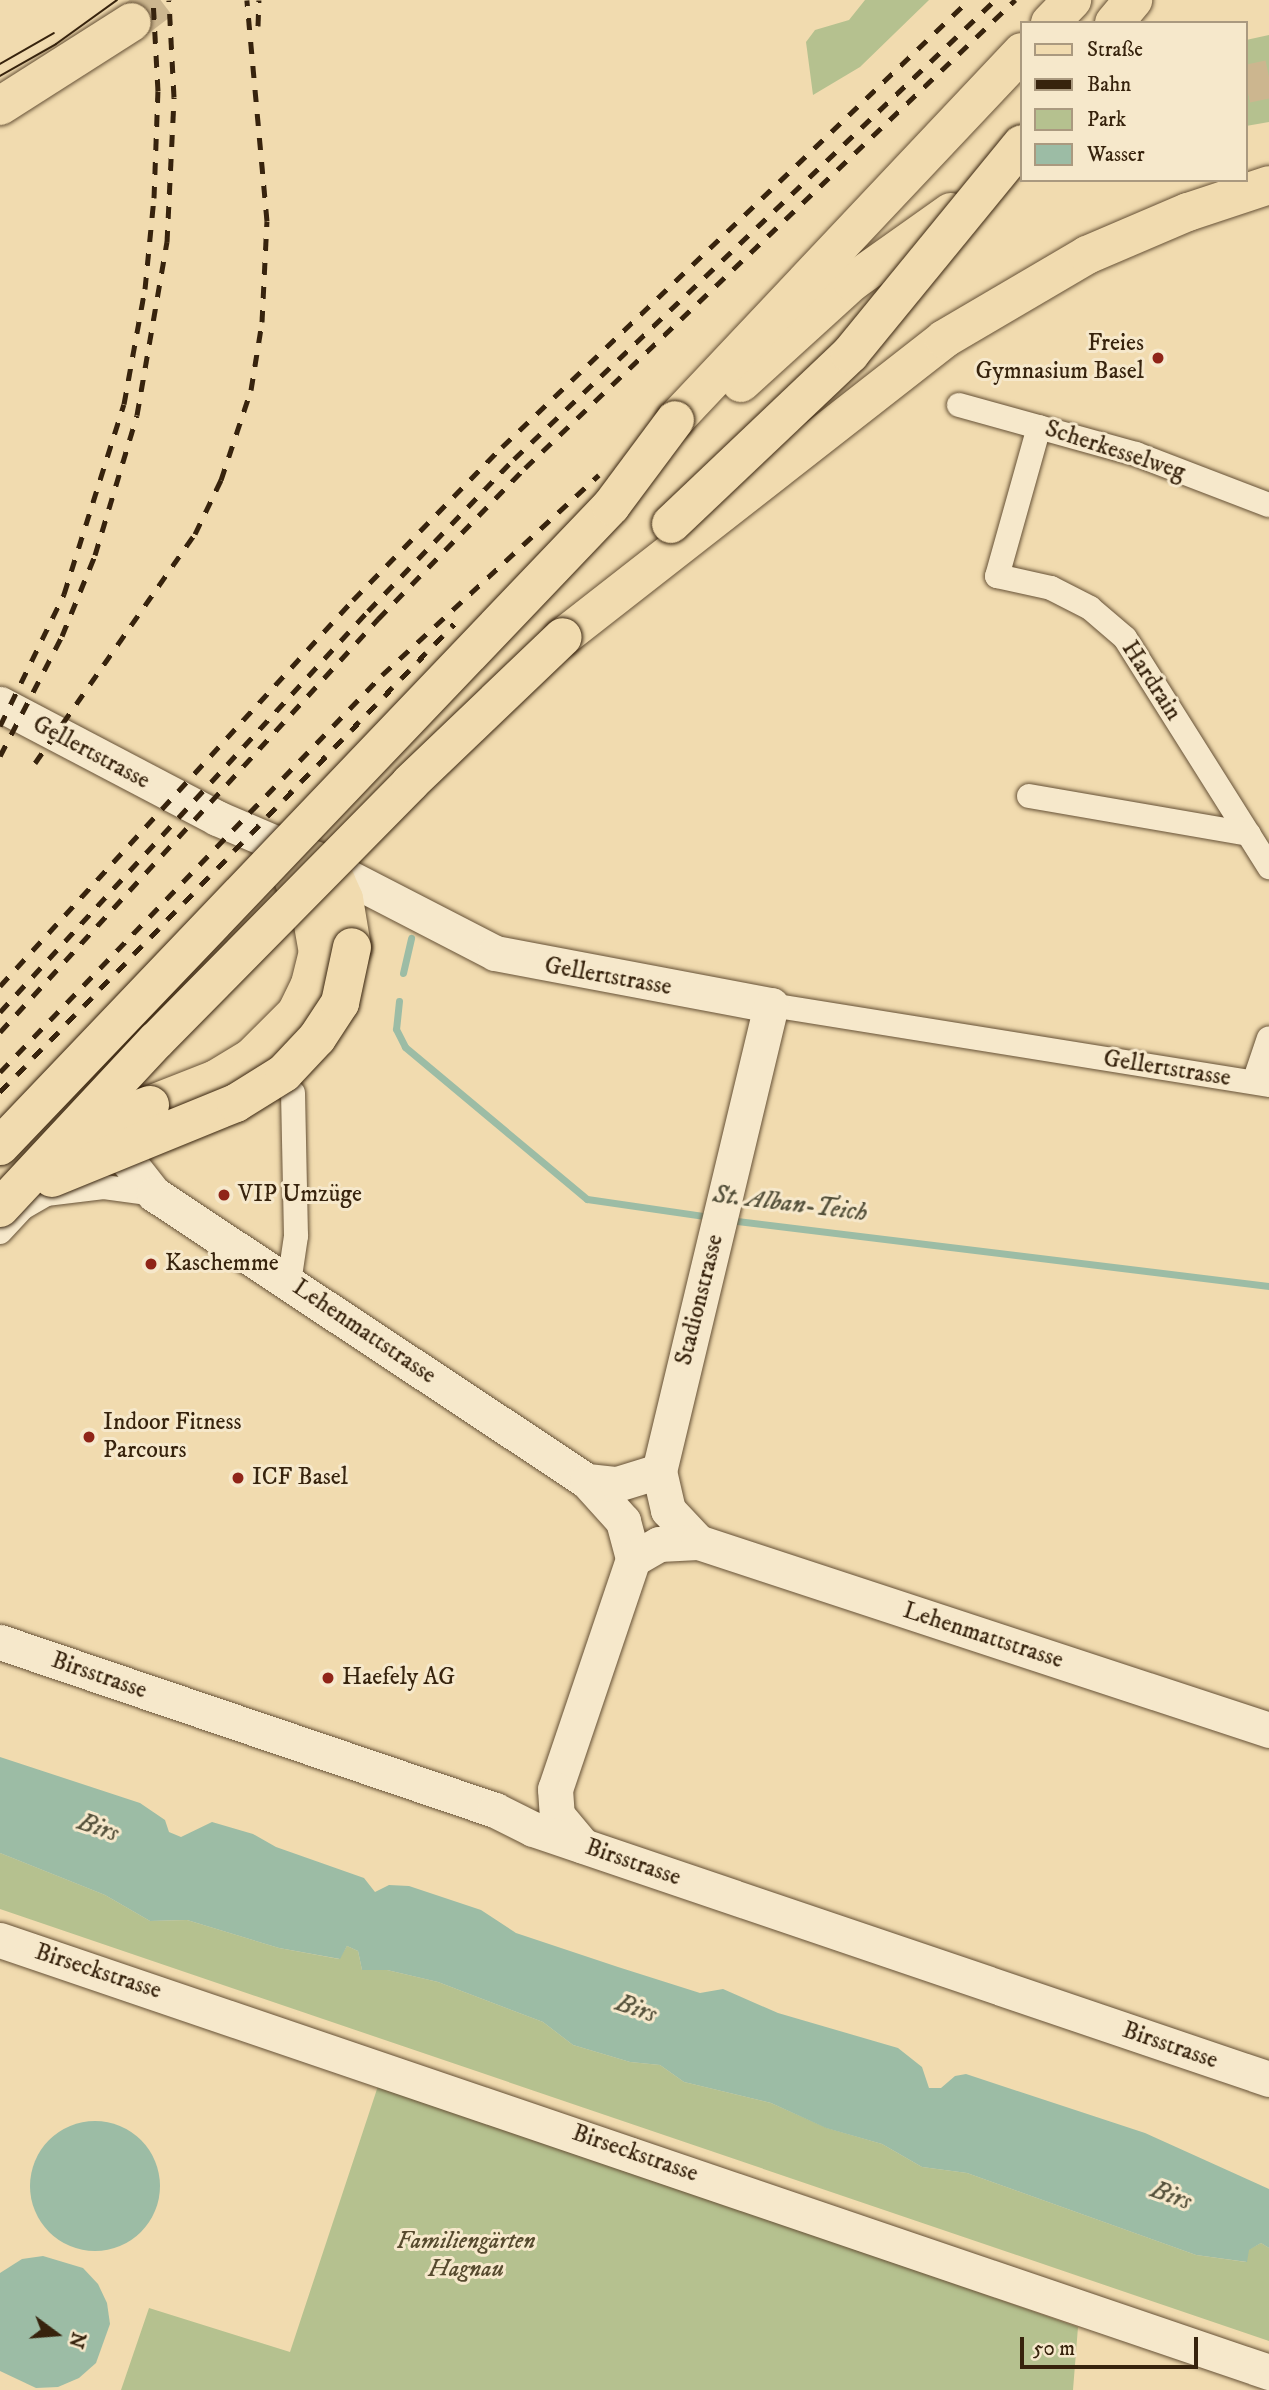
<!DOCTYPE html>
<html>
<head>
<meta charset="utf-8">
<style>
	body { margin:0 }
	#map { position:relative; width:1269px; height:2390px; overflow:hidden; background:#f1dbaf; font-family:"IM FELL DW Pica",serif }
	div>[style] { position:absolute }
	.green>* { inset:0; background:#b5c18f }
	.water>* { inset:0; background:#9cbca5 }
	.round { border-radius:50% }
	.stream>* { height:7px; margin:-3.5px; padding:0 3.5px; transform-origin:3.5px; border-radius:3.5px; background:#9cbca5 }
	.primary-tunnel>* { height:38px; margin-top:-19px; transform-origin:0; background:repeating-linear-gradient(90deg,#ccb68f 0 38px,transparent 0 57px) }
	.highway-tunnel>* { height:38px; margin-top:-19px; transform-origin:0; background:repeating-linear-gradient(90deg,#ccb68f 0 38px,transparent 0 57px) }
	.roads { filter:drop-shadow(0 0 2px #665136) drop-shadow(0 0 2px #665136) }
	.street>* { height:24px; margin:-12px; padding:0 12px; transform-origin:12px; border-radius:12px; background:#f6e8cb }
	.secondary>* { height:35px; margin:-17.5px; padding:0 17.5px; transform-origin:17.5px; border-radius:17.5px; background:#f6e8cb }
	.primary>* { height:38px; margin:-19px; padding:0 19px; transform-origin:19px; border-radius:19px; background:#f1dbaf }
	.highway>* { height:38px; margin:-19px; padding:0 19px; transform-origin:19px; border-radius:19px; background:#f1dbaf }
	.tram>* { height:2px; margin:-1px; padding:0 1px; transform-origin:1px; border-radius:1px; background:#37230d }
	.rail>* { height:5px; margin-top:-2.5px; transform-origin:0; background:repeating-linear-gradient(90deg,#37230d 0 12px,transparent 0 24px) }
	.bridges { filter:drop-shadow(0 0 2px #37230d) drop-shadow(0 0 2px #37230d) }
	.highway-bridge>* { height:38px; margin:-19px; padding:0 19px; transform-origin:19px; border-radius:19px; background:#f1dbaf }
	.dots>* { width:19px; height:19px; translate:-50% -50%; box-sizing:border-box; border:4px solid #f6e8cb; border-radius:50% }
	span { translate:-50% -50%; white-space:nowrap; text-align:center; line-height:1.15; -webkit-text-stroke:6px #f6e8cb; paint-order:stroke }
	.poi-label { font-size:24px; color:#37230d }
	.right { translate:-100% -50%; text-align:right }
	.left { translate:0 -50%; text-align:left }
	.street-label { font-size:24px; color:#37230d }
	.park-label { font-size:24px; color:#564a2e; font-style:italic }
	.water-label { font-size:26px; color:#55513b; font-style:italic }
	.legend { position:absolute; left:1020px; top:21px; width:228px; height:161px; box-sizing:border-box; background:#f6e8cb; border:2px solid #aa997f; margin:0; padding:9px 12px; list-style:none; font-size:21px; color:#37230d }
	.legend li { display:flex; align-items:center; gap:14px; height:35px }
	.legend b { width:35px; border:2px solid #aa997f }
	.north { position:absolute; left:21px; top:2299px; width:70px; height:70px; -webkit-text-stroke:5px #f6e8cb; paint-order:stroke; rotate:106deg; font-size:19px; font-weight:700; line-height:28px; text-align:center; color:#37230d }
	.north::after { content:''; display:block; margin:auto; width:24px; height:32px; background:#37230d; clip-path:polygon(50% 0,100% 100%,50% 72%,0 100%) }
	.scale { position:absolute; left:1020px; top:2337px; width:178px; height:32px; box-sizing:border-box; border:4px solid #37230d; border-top:0; padding-left:9px; font-size:21px; line-height:24px; white-space:nowrap; color:#37230d; -webkit-text-stroke:5px #f6e8cb; paint-order:stroke }
</style>
</head>
<body>
<div id="map">
	<div class="green">
		<div style="clip-path:polygon(865px 0,929px 0,860px 67px,813px 95px,806px 42px,815px 30px,849px 20px)"></div>
		<div style="clip-path:polygon(1269px 35px,1269px 122px,1246px 126px,1246px 40px)"></div>
		<div style="clip-path:polygon(0 1853px,105px 1895px,150px 1921px,187px 1920px,279px 1948px,339px 1959px,347px 1946px,358px 1951px,362px 1970px,387px 1970px,438px 1982px,543px 2022px,573px 2045px,630px 2062px,660px 2065px,684px 2082px,771px 2103px,827px 2128px,882px 2144px,922px 2167px,967px 2173px,1196px 2255px,1246px 2262px,1248px 2250px,1261px 2243px,1269px 2248px,1269px 2341px,0 1909px)"></div>
		<div style="clip-path:polygon(379px 2083px,1078px 2327px,1073px 2390px,121px 2390px,149px 2308px,290px 2352px)"></div>
	</div>
	<div class="water">
		<div style="clip-path:polygon(0 1757px,140px 1803px,165px 1820px,169px 1832px,181px 1837px,212px 1822px,253px 1834px,276px 1847px,364px 1878px,375px 1892px,389px 1885px,409px 1886px,481px 1910px,516px 1933px,618px 1967px,700px 1993px,723px 1989px,778px 2013px,898px 2048px,922px 2067px,929px 2088px,941px 2088px,955px 2076px,966px 2074px,1145px 2133px,1269px 2189px,1269px 2248px,1261px 2243px,1249px 2250px,1247px 2262px,1196px 2255px,967px 2173px,922px 2167px,882px 2144px,826px 2128px,771px 2103px,684px 2082px,660px 2065px,630px 2062px,573px 2045px,543px 2022px,438px 1982px,387px 1970px,362px 1970px,358px 1951px,347px 1946px,340px 1959px,279px 1948px,187px 1920px,150px 1921px,105px 1895px,0 1853px)"></div>
		<div class="round" style="left:30px;top:2121px;width:130px;height:130px"></div>
		<div style="clip-path:polygon(43px 2256px,83px 2268px,98px 2284px,107px 2303px,110px 2324px,96px 2363px,79px 2378px,58px 2387px,36px 2388px,0 2371px,0 2273px,22px 2259px)"></div>
	</div>
	<div class="stream">
		<div style="left:403px;top:973px;width:36px;rotate:-77deg"></div>
		<div style="left:399px;top:1001px;width:28px;rotate:96deg"></div>
		<div style="left:396px;top:1029px;width:20px;rotate:63deg"></div>
		<div style="left:405px;top:1047px;width:237px;rotate:39.9deg"></div>
		<div style="left:587px;top:1199px;width:124px;rotate:8.3deg"></div>
		<div style="left:729px;top:1220px;width:544px;rotate:6.97deg"></div>
	</div>
	<div class="primary-tunnel">
		<div style="left:132px;top:22px;width:36px;rotate:-37deg"></div>
	</div>
	<div class="highway-tunnel">
		<div style="left:1246px;top:84px;width:24px;rotate:-12deg"></div>
	</div>
	<div class="roads">
		<div class="street">
			<div style="left:959px;top:405px;width:184px;rotate:15.5deg"></div>
			<div style="left:1136px;top:454px;width:142px;rotate:21deg"></div>
			<div style="left:1039px;top:427px;width:155px;rotate:105.7deg"></div>
			<div style="left:997px;top:576px;width:55px;rotate:12.5deg"></div>
			<div style="left:1051px;top:588px;width:44px;rotate:27.1deg"></div>
			<div style="left:1090px;top:608px;width:46px;rotate:40.6deg"></div>
			<div style="left:1125px;top:638px;width:271px;rotate:57.8deg"></div>
			<div style="left:1029px;top:796px;width:223px;rotate:9.8deg"></div>
			<div style="left:771px;top:1005px;width:504px;rotate:9.13deg"></div>
			<div style="left:1254px;top:1082px;width:46px;rotate:-71.2deg"></div>
			<div style="left:0;top:1232px;width:33px;rotate:-47deg"></div>
			<div style="left:22px;top:1208px;width:28px;rotate:-30deg"></div>
			<div style="left:46px;top:1194px;width:58px;rotate:-6.9deg"></div>
			<div style="left:104px;top:1187px;width:50px;rotate:8deg"></div>
			<div style="left:289px;top:1283px;width:48px;rotate:-81.5deg"></div>
			<div style="left:296px;top:1236px;width:143px;rotate:-91.2deg"></div>
		</div>
		<div class="secondary">
			<div style="left:0;top:704px;width:245px;rotate:27.7deg"></div>
			<div style="left:217px;top:818px;width:107px;rotate:23.2deg"></div>
			<div style="left:315px;top:860px;width:203px;rotate:27.3deg"></div>
			<div style="left:495px;top:953px;width:281px;rotate:10.7deg"></div>
			<div style="left:771px;top:1005px;width:479px;rotate:103.5deg"></div>
			<div style="left:659px;top:1471px;width:40px;rotate:77deg"></div>
			<div style="left:668px;top:1510px;width:44px;rotate:46.8deg"></div>
			<div style="left:118px;top:1121px;width:41px;rotate:76deg"></div>
			<div style="left:128px;top:1161px;width:42px;rotate:51.8deg"></div>
			<div style="left:154px;top:1194px;width:519px;rotate:33.54deg"></div>
			<div style="left:587px;top:1481px;width:54px;rotate:48deg"></div>
			<div style="left:623px;top:1521px;width:39px;rotate:75deg"></div>
			<div style="left:633px;top:1559px;width:243px;rotate:108.7deg"></div>
			<div style="left:555px;top:1789px;width:26px;rotate:86deg"></div>
			<div style="left:557px;top:1815px;width:40px;rotate:50deg"></div>
			<div style="left:587px;top:1481px;width:30px;rotate:6deg"></div>
			<div style="left:617px;top:1484px;width:44px;rotate:-17.2deg"></div>
			<div style="left:633px;top:1559px;width:30px;rotate:-30deg"></div>
			<div style="left:659px;top:1544px;width:39px;rotate:-3deg"></div>
			<div style="left:698px;top:1542px;width:601px;rotate:18.22deg"></div>
			<div style="left:0;top:1642px;width:523px;rotate:18.75deg"></div>
			<div style="left:495px;top:1810px;width:42px;rotate:26.6deg"></div>
			<div style="left:533px;top:1829px;width:777px;rotate:18.76deg"></div>
			<div style="left:0;top:1940px;width:1341px;rotate:18.8deg"></div>
		</div>
		<div class="primary">
			<div style="left:0;top:106px;width:156px;rotate:-32.5deg"></div>
		</div>
		<div class="highway">
			<div style="left:1050px;top:23px;width:32px;rotate:-46deg"></div>
			<div style="left:1114px;top:23px;width:30px;rotate:-50deg"></div>
			<div style="left:741px;top:383px;width:150px;rotate:-42.3deg"></div>
			<div style="left:852px;top:282px;width:121px;rotate:-35.3deg"></div>
			<div style="left:675px;top:420px;width:506px;rotate:-46.68deg"></div>
			<div style="left:563px;top:637px;width:484px;rotate:-38deg"></div>
			<div style="left:944px;top:339px;width:166px;rotate:-30.4deg"></div>
			<div style="left:1087px;top:255px;width:110px;rotate:-23.1deg"></div>
			<div style="left:1188px;top:212px;width:85px;rotate:-18.4deg"></div>
			<div style="left:315px;top:860px;width:30px;rotate:45deg"></div>
			<div style="left:336px;top:881px;width:20px;rotate:66deg"></div>
			<div style="left:344px;top:899px;width:49px;rotate:80.5deg"></div>
			<div style="left:150px;top:1105px;width:71px;rotate:-21.5deg"></div>
			<div style="left:216px;top:1079px;width:42px;rotate:-31.4deg"></div>
			<div style="left:252px;top:1057px;width:62px;rotate:-45deg"></div>
			<div style="left:296px;top:1013px;width:32px;rotate:-64deg"></div>
			<div style="left:310px;top:984px;width:32px;rotate:-76deg"></div>
			<div style="left:318px;top:953px;width:39px;rotate:-100deg"></div>
			<div style="left:311px;top:915px;width:39px;rotate:-117deg"></div>
		</div>
	</div>
	<div class="tram">
		<div style="left:0;top:64px;width:62px;rotate:-29.9deg"></div>
		<div style="left:0;top:76px;width:64px;rotate:-29.7deg"></div>
		<div style="left:56px;top:44px;width:75px;rotate:-35.8deg"></div>
	</div>
	<div class="rail">
		<div style="left:258px;top:26px;width:26px;rotate:-88deg"></div>
		<div style="left:0;top:726px;width:147px;rotate:-64.1deg"></div>
		<div style="left:64px;top:594px;width:199px;rotate:-72.5deg"></div>
		<div style="left:124px;top:404px;width:117px;rotate:-79.7deg"></div>
		<div style="left:145px;top:289px;width:91px;rotate:-84.4deg"></div>
		<div style="left:154px;top:198px;width:107px;rotate:-87.9deg"></div>
		<div style="left:158px;top:91px;width:91px;rotate:-93.1deg"></div>
		<div style="left:0;top:756px;width:135px;rotate:-62.7deg"></div>
		<div style="left:62px;top:636px;width:87px;rotate:-67.8deg"></div>
		<div style="left:95px;top:555px;width:146px;rotate:-73.3deg"></div>
		<div style="left:137px;top:415px;width:176px;rotate:-80.2deg"></div>
		<div style="left:167px;top:242px;width:145px;rotate:-87.2deg"></div>
		<div style="left:174px;top:97px;width:97px;rotate:-93deg"></div>
		<div style="left:35px;top:763px;width:279px;rotate:-55.1deg"></div>
		<div style="left:195px;top:534px;width:60px;rotate:-64.3deg"></div>
		<div style="left:221px;top:480px;width:95px;rotate:-71.6deg"></div>
		<div style="left:251px;top:390px;width:69px;rotate:-80.8deg"></div>
		<div style="left:262px;top:322px;width:101px;rotate:-87.2deg"></div>
		<div style="left:267px;top:221px;width:222px;rotate:-95.2deg"></div>
		<div style="left:0;top:986px;width:523px;rotate:-47.56deg"></div>
		<div style="left:353px;top:600px;width:214px;rotate:-45.8deg"></div>
		<div style="left:502px;top:447px;width:646px;rotate:-43.75deg"></div>
		<div style="left:0;top:1012px;width:544px;rotate:-47.46deg"></div>
		<div style="left:368px;top:611px;width:211px;rotate:-46.2deg"></div>
		<div style="left:514px;top:459px;width:665px;rotate:-43.66deg"></div>
		<div style="left:0;top:1032px;width:560px;rotate:-47.53deg"></div>
		<div style="left:378px;top:619px;width:211px;rotate:-45.8deg"></div>
		<div style="left:525px;top:468px;width:678px;rotate:-43.68deg"></div>
		<div style="left:0;top:1072px;width:551px;rotate:-46.1deg"></div>
		<div style="left:382px;top:675px;width:295px;rotate:-42.7deg"></div>
		<div style="left:0;top:1092px;width:652px;rotate:-45.87deg"></div>
	</div>
	<div class="bridges">
		<div class="highway-bridge">
			<div style="left:671px;top:524px;width:247px;rotate:-43.5deg"></div>
			<div style="left:850px;top:354px;width:271px;rotate:-50.7deg"></div>
			<div style="left:73px;top:1133px;width:82px;rotate:-20deg"></div>
			<div style="left:0;top:1146px;width:885px;rotate:-46.33deg"></div>
			<div style="left:611px;top:506px;width:107px;rotate:-53.3deg"></div>
			<div style="left:52px;top:1178px;width:199px;rotate:-22.2deg"></div>
			<div style="left:236px;top:1103px;width:57px;rotate:-32deg"></div>
			<div style="left:284px;top:1073px;width:48px;rotate:-46.7deg"></div>
			<div style="left:317px;top:1038px;width:42px;rotate:-56.7deg"></div>
			<div style="left:340px;top:1003px;width:57px;rotate:-77.9deg"></div>
			<div style="left:0;top:1208px;width:229px;rotate:-47deg"></div>
			<div style="left:156px;top:1041px;width:362px;rotate:-45.4deg"></div>
			<div style="left:410px;top:783px;width:211px;rotate:-43.7deg"></div>
		</div>
	</div>
	<div class="dots">
		<div style="left:1158px;top:358px;background:#8f2418"></div>
		<div style="left:224px;top:1195px;background:#8f2418"></div>
		<div style="left:151px;top:1264px;background:#8f2418"></div>
		<div style="left:89px;top:1437px;background:#8f2418"></div>
		<div style="left:238px;top:1478px;background:#8f2418"></div>
		<div style="left:328px;top:1678px;background:#8f2418"></div>
	</div>
	<div class="poi-label">
		<span class="right" style="left:1144px;top:358px">Freies<br>Gymnasium Basel</span>
		<span class="left" style="left:238px;top:1195px">VIP Umzüge</span>
		<span class="left" style="left:165px;top:1264px">Kaschemme</span>
		<span class="left" style="left:103px;top:1437px">Indoor Fitness<br>Parcours</span>
		<span class="left" style="left:252px;top:1478px">ICF Basel</span>
		<span class="left" style="left:342px;top:1678px">Haefely AG</span>
	</div>
	<div class="street-label">
		<span style="left:1115px;top:451px;rotate:18deg">Scherkesselweg</span>
		<span style="left:1151px;top:681px;rotate:57deg">Hardrain</span>
		<span style="left:91px;top:753px;rotate:28deg">Gellertstrasse</span>
		<span style="left:608px;top:977px;rotate:10deg">Gellertstrasse</span>
		<span style="left:1167px;top:1069px;rotate:9deg">Gellertstrasse</span>
		<span style="left:700px;top:1300px;rotate:-76deg">Stadionstrasse</span>
		<span style="left:364px;top:1332px;rotate:34deg">Lehenmattstrasse</span>
		<span style="left:983px;top:1636px;rotate:18deg">Lehenmattstrasse</span>
		<span style="left:99px;top:1676px;rotate:19deg">Birsstrasse</span>
		<span style="left:633px;top:1863px;rotate:19deg">Birsstrasse</span>
		<span style="left:98px;top:1972px;rotate:18deg">Birseckstrasse</span>
		<span style="left:1170px;top:2046px;rotate:19deg">Birsstrasse</span>
		<span style="left:635px;top:2154px;rotate:19deg">Birseckstrasse</span>
	</div>
	<div class="park-label">
		<span style="left:466px;top:2256px">Familiengärten<br>Hagnau</span>
	</div>
	<div class="water-label">
		<span style="left:790px;top:1204px;rotate:7deg">St. Alban-Teich</span>
		<span style="left:98px;top:1828px;rotate:19deg">Birs</span>
		<span style="left:636px;top:2009px;rotate:19deg">Birs</span>
		<span style="left:1171px;top:2196px;rotate:20deg">Birs</span>
	</div>
	<ul class="legend">
	<li><b style="height:9px;background:#f1dbaf"></b>Straße</li>
	<li><b style="height:9px;background:#37230d"></b>Bahn</li>
	<li><b style="height:19px;background:#b5c18f"></b>Park</li>
	<li><b style="height:19px;background:#9cbca5"></b>Wasser</li>
	</ul>
	<div class="north">N</div>
	<div class="scale">50 m</div>
</div>
</body>
</html>
